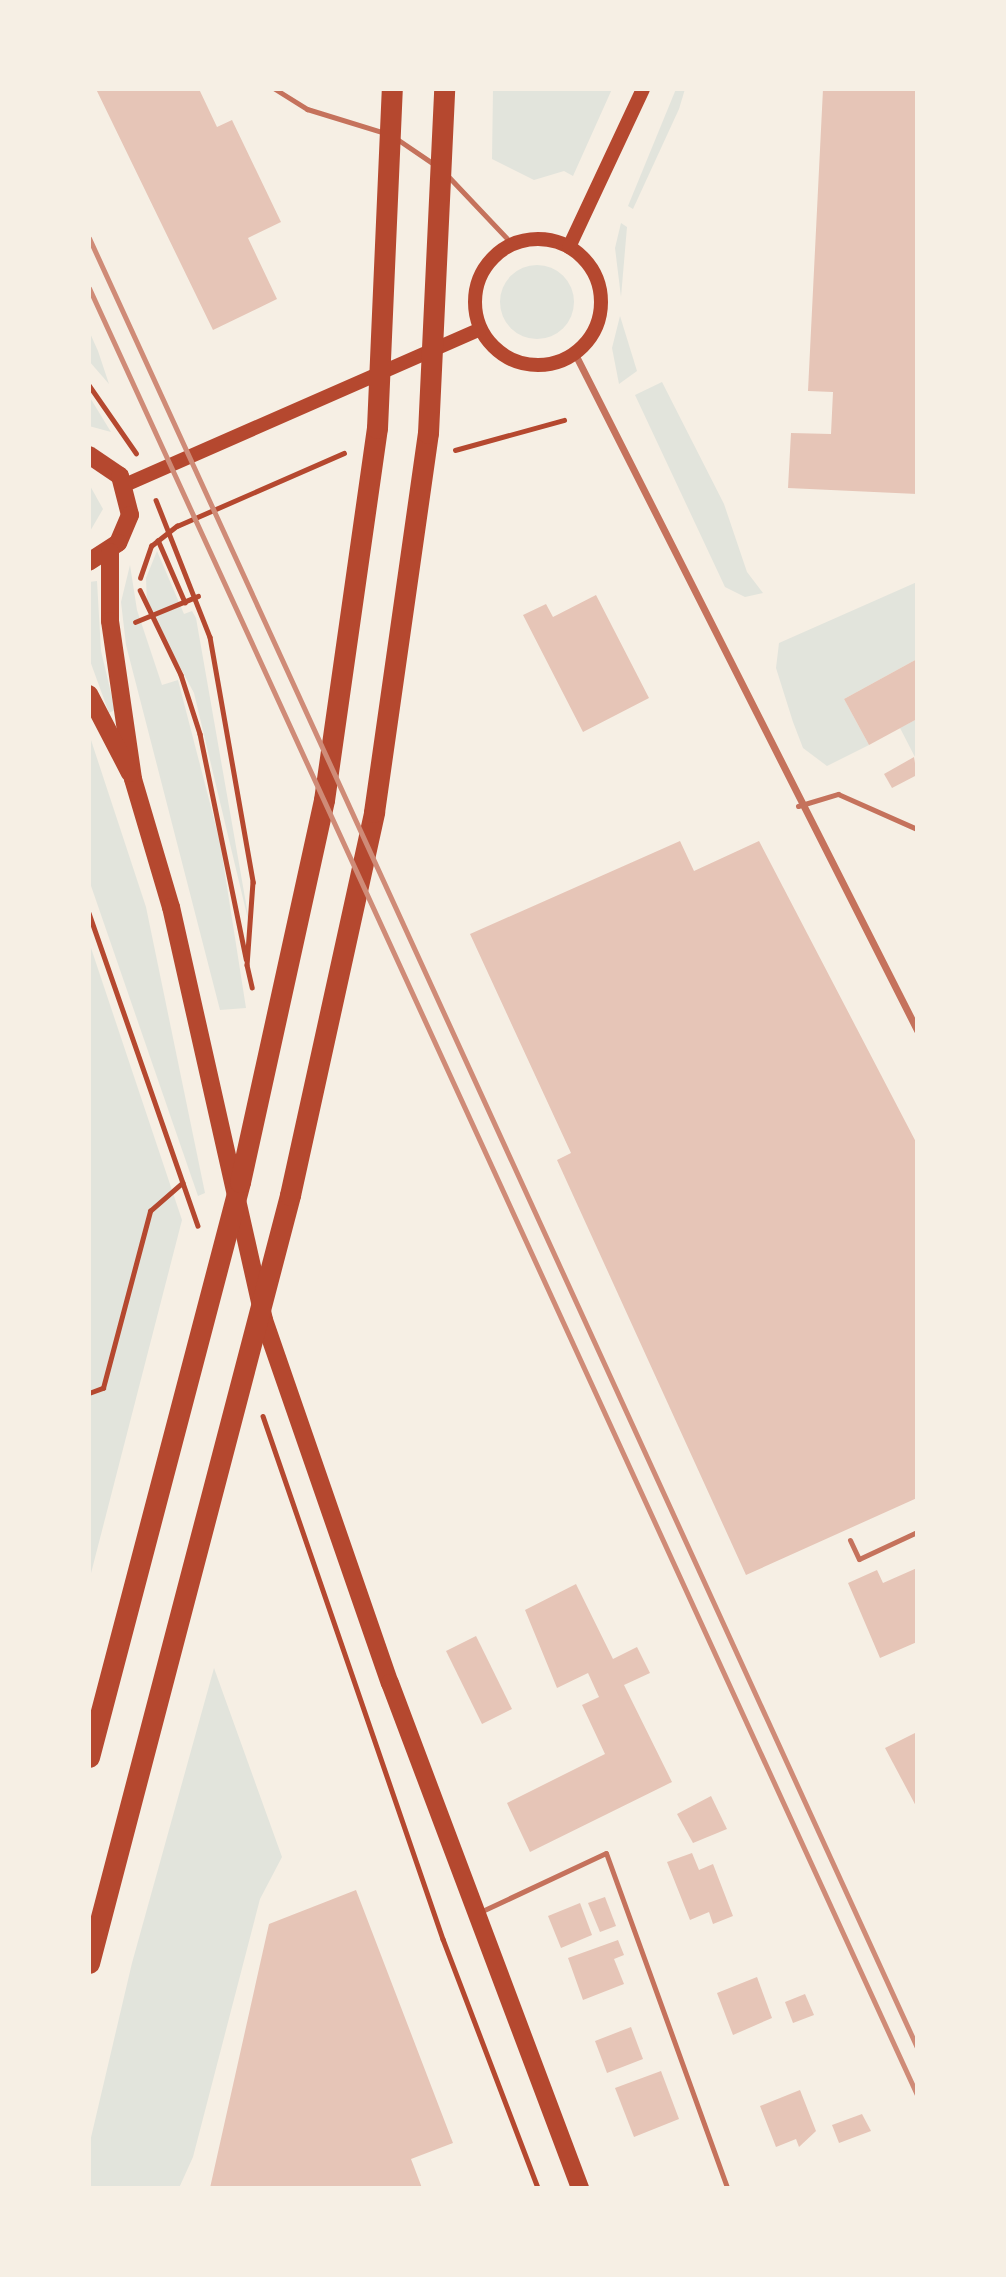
<!DOCTYPE html>
<html>
<head>
<meta charset="utf-8">
<style>
	body { margin:0 }
	#map { position:relative; width:1006px; height:2277px; overflow:hidden; background:#f6efe4; font-family:Quicksand,sans-serif }
	div>[style] { position:absolute }
	.green>* { inset:0; background:#e2e4dc }
	.round { border-radius:50% }
	.building>* { inset:0; background:#e6c5b7 }
	.path>* { height:4.5px; margin:-2.25px; padding:0 2.25px; transform-origin:2.25px; border-radius:2.25px; background:#b5482f }
	.service>* { height:5px; margin:-2.5px; padding:0 2.5px; transform-origin:2.5px; border-radius:2.5px; background:#c5725c }
	.minor>* { height:7px; margin:-3.5px; padding:0 3.5px; transform-origin:3.5px; border-radius:3.5px; background:#c5725c }
	.secondary>* { height:14px; margin:-7px; padding:0 7px; transform-origin:7px; border-radius:7px; background:#b5482f }
	.secondary>.ring { margin:-7px; padding:0; box-sizing:content-box; background:none; border:14px solid #b5482f; border-radius:50% }
	.primary>* { height:18px; margin:-9px; padding:0 9px; transform-origin:9px; border-radius:9px; background:#b5482f }
	.motorway>* { height:21px; margin:-10.5px; padding:0 10.5px; transform-origin:10.5px; border-radius:10.5px; background:#b5482f }
	.rail>* { height:5px; margin:-2.5px; padding:0 2.5px; transform-origin:2.5px; border-radius:2.5px; background:#cf8b77 }
	span { translate:-50% -50%; white-space:nowrap; text-align:center; line-height:1.15; -webkit-text-stroke:6px #f6efe4; paint-order:stroke }
	.frame { position:absolute; inset:0; border:91px solid #f6efe4; pointer-events:none }
</style>
</head>
<body>
<div id="map">
	<div class="green">
		<div style="clip-path:polygon(493px 89px,612px 89px,573px 176px,564px 171px,534px 180px,492px 159px)"></div>
		<div style="clip-path:polygon(676px 89px,685px 89px,679px 109px,633px 209px,628px 206px)"></div>
		<div style="clip-path:polygon(621px 223px,627px 227px,621px 297px,615px 248px)"></div>
		<div class="round" style="left:500px;top:265px;width:74px;height:74px"></div>
		<div style="clip-path:polygon(620px 316px,637px 371px,619px 384px,612px 348px)"></div>
		<div style="clip-path:polygon(89px 331px,98px 351px,109px 384px,89px 361px)"></div>
		<div style="clip-path:polygon(662px 382px,724px 504px,747px 572px,763px 593px,745px 597px,725px 587px,635px 395px)"></div>
		<div style="clip-path:polygon(89px 396px,111px 432px,89px 426px)"></div>
		<div style="clip-path:polygon(89px 484px,103px 509px,89px 533px)"></div>
		<div style="clip-path:polygon(157px 551px,184px 614px,192px 611px,196px 618px,251px 932px,194px 693px,147px 605px,146px 578px)"></div>
		<div style="clip-path:polygon(130px 565px,137px 610px,162px 685px,178px 680px,220px 842px,246px 1008px,220px 1010px,126px 645px,121px 602px)"></div>
		<div style="clip-path:polygon(97px 581px,101px 651px,115px 710px,109px 713px,89px 658px,89px 582px)"></div>
		<div style="clip-path:polygon(917px 582px,917px 659px,844px 699px,869px 745px,827px 766px,803px 748px,793px 722px,776px 668px,779px 643px)"></div>
		<div style="clip-path:polygon(917px 719px,917px 761px,900px 728px)"></div>
		<div style="clip-path:polygon(89px 734px,146px 907px,205px 1193px,198px 1196px,89px 880px)"></div>
		<div style="clip-path:polygon(89px 942px,182px 1220px,89px 1581px)"></div>
		<div style="clip-path:polygon(214px 1668px,282px 1857px,260px 1899px,193px 2157px,179px 2188px,89px 2188px,89px 2146px,132px 1963px)"></div>
	</div>
	<div class="building">
		<div style="clip-path:polygon(96px 89px,199px 89px,217px 127px,232px 120px,281px 222px,248px 238px,277px 299px,213px 330px)"></div>
		<div style="clip-path:polygon(823px 89px,917px 89px,917px 494px,788px 488px,791px 433px,831px 434px,833px 392px,808px 391px)"></div>
		<div style="clip-path:polygon(596px 595px,649px 698px,583px 732px,523px 615px,546px 604px,553px 617px)"></div>
		<div style="clip-path:polygon(917px 659px,917px 719px,869px 745px,844px 699px)"></div>
		<div style="clip-path:polygon(914px 757px,917px 775px,892px 788px,884px 774px)"></div>
		<div style="clip-path:polygon(680px 841px,694px 871px,759px 841px,917px 1144px,917px 1498px,746px 1575px,557px 1160px,571px 1153px,470px 934px)"></div>
		<div style="clip-path:polygon(917px 1568px,917px 1642px,880px 1658px,848px 1583px,877px 1570px,883px 1583px)"></div>
		<div style="clip-path:polygon(576px 1584px,613px 1659px,637px 1647px,650px 1673px,624px 1685px,672px 1782px,530px 1852px,507px 1803px,605px 1754px,582px 1705px,599px 1697px,588px 1673px,557px 1688px,525px 1610px)"></div>
		<div style="clip-path:polygon(476px 1636px,512px 1709px,482px 1724px,446px 1651px)"></div>
		<div style="clip-path:polygon(917px 1732px,917px 1808px,885px 1748px)"></div>
		<div style="clip-path:polygon(711px 1796px,727px 1829px,693px 1843px,677px 1814px)"></div>
		<div style="clip-path:polygon(692px 1853px,699px 1870px,713px 1864px,733px 1916px,713px 1924px,709px 1912px,690px 1920px,667px 1862px)"></div>
		<div style="clip-path:polygon(356px 1890px,453px 2143px,411px 2159px,422px 2188px,210px 2188px,269px 1924px)"></div>
		<div style="clip-path:polygon(605px 1897px,616px 1926px,600px 1932px,588px 1903px)"></div>
		<div style="clip-path:polygon(580px 1903px,592px 1935px,561px 1948px,548px 1916px)"></div>
		<div style="clip-path:polygon(618px 1940px,624px 1955px,614px 1959px,624px 1984px,583px 2000px,568px 1958px)"></div>
		<div style="clip-path:polygon(757px 1977px,772px 2018px,733px 2035px,717px 1993px)"></div>
		<div style="clip-path:polygon(805px 1994px,814px 2015px,793px 2023px,785px 2002px)"></div>
		<div style="clip-path:polygon(631px 2027px,643px 2059px,607px 2073px,595px 2041px)"></div>
		<div style="clip-path:polygon(661px 2071px,679px 2119px,634px 2137px,615px 2088px)"></div>
		<div style="clip-path:polygon(800px 2090px,816px 2131px,799px 2147px,796px 2139px,776px 2147px,760px 2106px)"></div>
		<div style="clip-path:polygon(862px 2114px,871px 2131px,839px 2143px,832px 2125px)"></div>
	</div>
	<div class="path">
		<div style="left:89px;top:385px;width:83px;rotate:55.3deg"></div>
		<div style="left:455px;top:450px;width:113px;rotate:-15.4deg"></div>
		<div style="left:156px;top:500px;width:147px;rotate:68.5deg"></div>
		<div style="left:210px;top:637px;width:249px;rotate:80deg"></div>
		<div style="left:253px;top:882px;width:83px;rotate:94.1deg"></div>
		<div style="left:247px;top:965px;width:23px;rotate:77deg"></div>
		<div style="left:158px;top:540px;width:68px;rotate:66.5deg"></div>
		<div style="left:140px;top:578px;width:34px;rotate:-71deg"></div>
		<div style="left:151px;top:546px;width:33px;rotate:-38deg"></div>
		<div style="left:177px;top:526px;width:182px;rotate:-23.6deg"></div>
		<div style="left:140px;top:590px;width:94px;rotate:64.2deg"></div>
		<div style="left:181px;top:675px;width:62px;rotate:72.1deg"></div>
		<div style="left:200px;top:734px;width:230px;rotate:78.4deg"></div>
		<div style="left:135px;top:622px;width:68px;rotate:-22.4deg"></div>
		<div style="left:89px;top:913px;width:331px;rotate:70.8deg"></div>
		<div style="left:89px;top:1393px;width:15px;rotate:-20deg"></div>
		<div style="left:103px;top:1388px;width:183px;rotate:-75.1deg"></div>
		<div style="left:150px;top:1211px;width:43px;rotate:-41.2deg"></div>
		<div style="left:263px;top:1416px;width:553px;rotate:71.01deg"></div>
		<div style="left:443px;top:1939px;width:267px;rotate:69.1deg"></div>
	</div>
	<div class="service">
		<div style="left:275px;top:89px;width:38px;rotate:32deg"></div>
		<div style="left:307px;top:109px;width:82px;rotate:17.1deg"></div>
		<div style="left:394px;top:137px;width:50px;rotate:34.3deg"></div>
		<div style="left:445px;top:173px;width:99px;rotate:46.6deg"></div>
		<div style="left:798px;top:806px;width:42px;rotate:-16.7deg"></div>
		<div style="left:838px;top:794px;width:86px;rotate:23.9deg"></div>
		<div style="left:850px;top:1540px;width:21px;rotate:65deg"></div>
		<div style="left:859px;top:1559px;width:64px;rotate:-25deg"></div>
		<div style="left:480px;top:1912px;width:139px;rotate:-25.1deg"></div>
		<div style="left:606px;top:1853px;width:356px;rotate:70.1deg"></div>
	</div>
	<div class="minor">
		<div style="left:575px;top:354px;width:758px;rotate:63.16deg"></div>
	</div>
	<div class="secondary">
		<div class="ring" style="left:475px;top:239px;width:112px;height:112px"></div>
		<div style="left:569px;top:247px;width:174px;rotate:-64.9deg"></div>
		<div style="left:125px;top:485px;width:388px;rotate:-23.7deg"></div>
	</div>
	<div class="primary">
		<div style="left:89px;top:455px;width:37px;rotate:34deg"></div>
		<div style="left:120px;top:476px;width:40px;rotate:75.6deg"></div>
		<div style="left:130px;top:515px;width:30px;rotate:113deg"></div>
		<div style="left:118px;top:543px;width:35px;rotate:147deg"></div>
		<div style="left:110px;top:552px;width:69px;rotate:90deg"></div>
		<div style="left:110px;top:621px;width:160px;rotate:81.7deg"></div>
		<div style="left:133px;top:779px;width:134px;rotate:73.5deg"></div>
		<div style="left:171px;top:907px;width:423px;rotate:77.3deg"></div>
		<div style="left:264px;top:1320px;width:384px;rotate:70.9deg"></div>
		<div style="left:390px;top:1683px;width:540px;rotate:69.38deg"></div>
		<div style="left:89px;top:694px;width:89px;rotate:62.6deg"></div>
	</div>
	<div class="motorway">
		<div style="left:89px;top:1757px;width:594px;rotate:-75.29deg"></div>
		<div style="left:240px;top:1182px;width:391px;rotate:-77.6deg"></div>
		<div style="left:324px;top:800px;width:376px;rotate:-81.9deg"></div>
		<div style="left:377px;top:428px;width:339px;rotate:-87.5deg"></div>
		<div style="left:89px;top:1963px;width:794px;rotate:-75.33deg"></div>
		<div style="left:290px;top:1195px;width:392px;rotate:-77.6deg"></div>
		<div style="left:374px;top:812px;width:383px;rotate:-81.9deg"></div>
		<div style="left:428px;top:433px;width:344px;rotate:-87.3deg"></div>
	</div>
	<div class="rail">
		<div style="left:89px;top:238px;width:1989px;rotate:65.41deg"></div>
		<div style="left:89px;top:288px;width:1988px;rotate:65.38deg"></div>
	</div>
	<div class="frame"></div>
</div>
</body>
</html>
